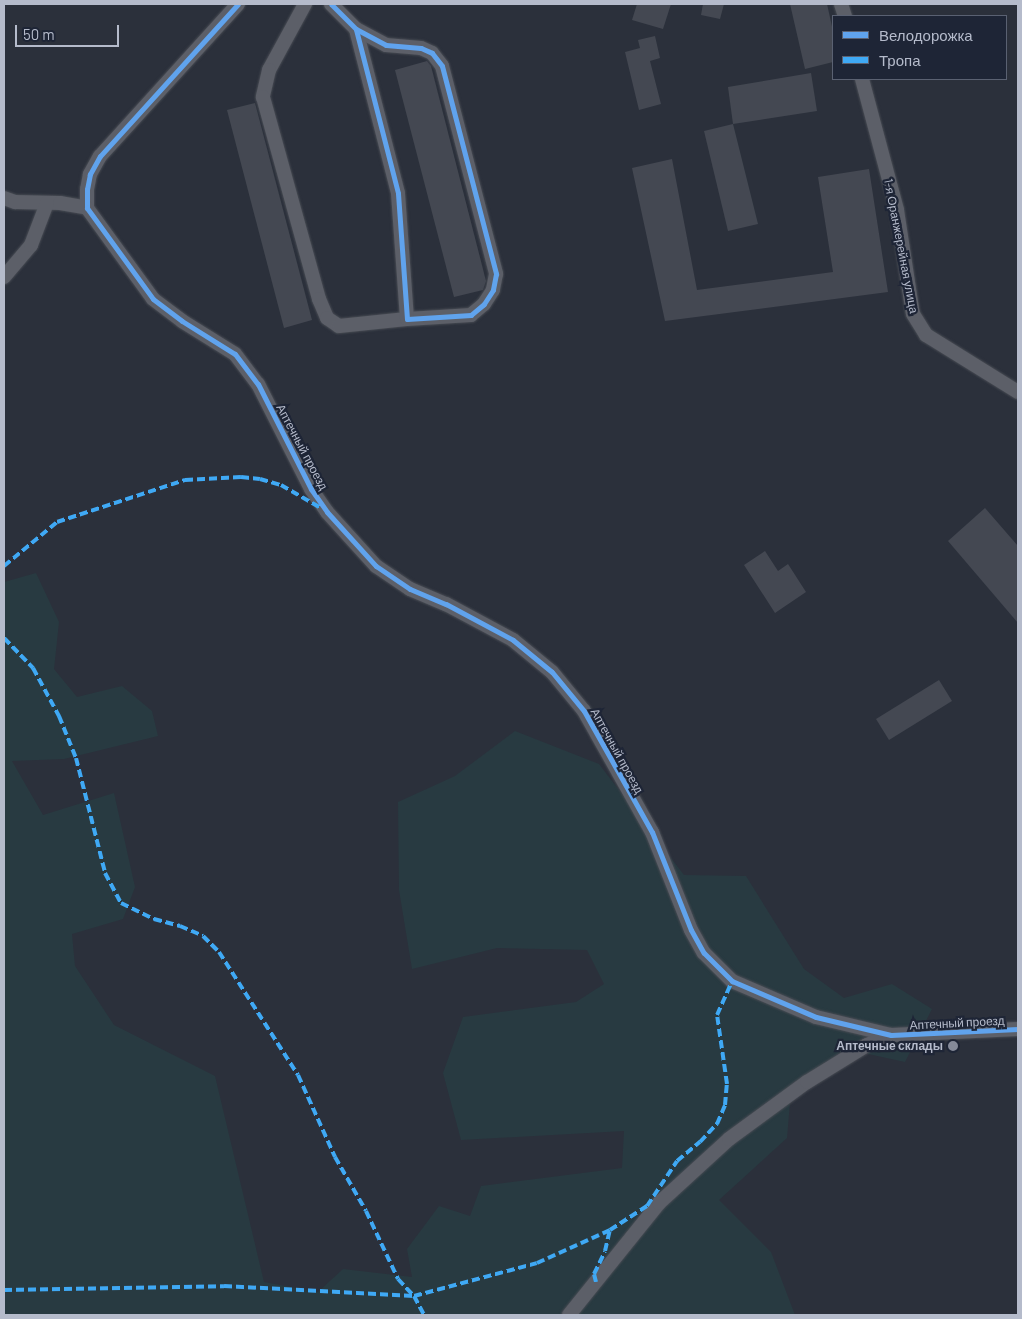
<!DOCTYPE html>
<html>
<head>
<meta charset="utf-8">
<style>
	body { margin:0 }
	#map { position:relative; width:1022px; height:1319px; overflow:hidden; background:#2b303b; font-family:Barlow,sans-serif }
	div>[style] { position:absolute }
	.green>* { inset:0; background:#283a41 }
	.building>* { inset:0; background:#444852 }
	.roads { filter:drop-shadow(0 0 1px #474b53) drop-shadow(0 0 1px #474b53) }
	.minor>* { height:14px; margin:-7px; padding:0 7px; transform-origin:7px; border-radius:7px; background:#5c5f68 }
	.quiet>* { height:4px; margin-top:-2px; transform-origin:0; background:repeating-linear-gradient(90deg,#3fa9f5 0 8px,transparent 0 12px) }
	.cycleway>* { height:5px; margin:-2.5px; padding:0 2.5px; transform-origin:2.5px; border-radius:2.5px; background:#60a3ed }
	.dots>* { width:14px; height:14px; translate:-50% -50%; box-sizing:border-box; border:2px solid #1e2536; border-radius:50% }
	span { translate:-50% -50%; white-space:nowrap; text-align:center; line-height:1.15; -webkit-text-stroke:4.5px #1e2536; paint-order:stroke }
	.street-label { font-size:12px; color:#b5bbcb }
	.poi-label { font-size:12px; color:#b5bbcb; font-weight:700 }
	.right { translate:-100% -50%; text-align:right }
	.frame { position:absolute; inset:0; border:5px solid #b5bbcb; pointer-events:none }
	.legend { position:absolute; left:832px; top:15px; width:175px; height:65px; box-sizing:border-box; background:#1e2536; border:1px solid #5a6172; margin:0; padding:6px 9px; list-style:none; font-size:15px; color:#b5bbcb }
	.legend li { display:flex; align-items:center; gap:10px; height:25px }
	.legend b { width:25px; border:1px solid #5a6172 }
	.scale { position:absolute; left:15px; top:25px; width:104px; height:22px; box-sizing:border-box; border:2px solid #b5bbcb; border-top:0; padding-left:6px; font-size:15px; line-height:18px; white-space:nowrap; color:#b5bbcb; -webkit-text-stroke:4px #1e2536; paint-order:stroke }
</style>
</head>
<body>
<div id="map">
	<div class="green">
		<div style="clip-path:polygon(36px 573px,59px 622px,54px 669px,77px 697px,122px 686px,152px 711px,158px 736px,64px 759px,12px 761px,43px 815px,114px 793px,135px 887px,123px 919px,72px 934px,75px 966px,114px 1025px,215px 1076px,264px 1282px,318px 1292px,343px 1269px,412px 1277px,407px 1249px,439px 1206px,470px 1216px,481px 1186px,622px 1168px,624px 1131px,461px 1140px,443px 1073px,463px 1017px,576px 1002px,604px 984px,587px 950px,497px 948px,412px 969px,399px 890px,398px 802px,455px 776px,515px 731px,599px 764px,684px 875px,746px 876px,804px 969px,844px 998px,892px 984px,932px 1009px,905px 1062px,845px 1049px,791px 1090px,787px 1138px,719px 1200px,771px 1252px,795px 1315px,4px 1315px,4px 582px)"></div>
	</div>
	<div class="building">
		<div style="clip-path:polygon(637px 4px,671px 4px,663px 29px,632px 20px)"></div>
		<div style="clip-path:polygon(703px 4px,724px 4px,720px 19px,701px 15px)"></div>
		<div style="clip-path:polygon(790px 4px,827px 4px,833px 31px,833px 62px,805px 69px)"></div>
		<div style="clip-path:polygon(655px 36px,660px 58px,650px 61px,661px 104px,639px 110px,625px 52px,640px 48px,638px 40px)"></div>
		<div style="clip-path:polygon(427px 61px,431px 66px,486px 281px,483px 290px,454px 297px,395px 70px)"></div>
		<div style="clip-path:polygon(811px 73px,817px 111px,733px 124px,728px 87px)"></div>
		<div style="clip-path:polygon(255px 103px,312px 320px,284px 328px,227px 110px)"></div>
		<div style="clip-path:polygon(733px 124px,758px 224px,728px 231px,704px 131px)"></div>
		<div style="clip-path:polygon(672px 159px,697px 290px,833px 272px,818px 177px,869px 169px,888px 292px,665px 321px,632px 168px)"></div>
		<div style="clip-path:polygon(985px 508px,1018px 546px,1018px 623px,948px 541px)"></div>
		<div style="clip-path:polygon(765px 551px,778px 571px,788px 564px,806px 592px,775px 613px,744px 565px)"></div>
		<div style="clip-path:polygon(939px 680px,952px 701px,889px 740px,876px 719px)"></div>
	</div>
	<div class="roads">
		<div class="minor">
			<div style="left:238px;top:4px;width:205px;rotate:132.2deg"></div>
			<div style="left:100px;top:156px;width:21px;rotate:119deg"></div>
			<div style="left:90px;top:174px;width:15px;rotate:101deg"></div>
			<div style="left:87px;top:189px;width:19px;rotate:90deg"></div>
			<div style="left:87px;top:208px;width:112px;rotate:54deg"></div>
			<div style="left:153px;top:299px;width:36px;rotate:37deg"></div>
			<div style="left:182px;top:321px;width:62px;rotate:31.9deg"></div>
			<div style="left:235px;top:354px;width:38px;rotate:53deg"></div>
			<div style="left:258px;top:384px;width:118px;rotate:63.2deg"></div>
			<div style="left:311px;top:489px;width:28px;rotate:55deg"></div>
			<div style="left:327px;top:512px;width:73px;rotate:47.8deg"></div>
			<div style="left:376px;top:566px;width:41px;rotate:34.1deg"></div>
			<div style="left:410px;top:589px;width:39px;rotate:23deg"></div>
			<div style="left:446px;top:604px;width:76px;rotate:28.2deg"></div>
			<div style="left:513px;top:640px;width:50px;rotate:39.4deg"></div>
			<div style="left:552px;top:672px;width:50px;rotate:50.6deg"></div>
			<div style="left:584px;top:711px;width:139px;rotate:60.7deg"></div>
			<div style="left:652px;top:832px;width:105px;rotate:68.3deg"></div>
			<div style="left:691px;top:930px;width:26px;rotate:61deg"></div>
			<div style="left:704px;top:953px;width:40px;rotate:45deg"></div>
			<div style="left:732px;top:981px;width:91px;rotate:23.2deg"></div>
			<div style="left:816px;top:1017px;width:77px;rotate:13.5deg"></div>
			<div style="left:891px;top:1035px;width:127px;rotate:-2.7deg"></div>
			<div style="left:305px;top:4px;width:75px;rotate:118.6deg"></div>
			<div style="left:269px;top:70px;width:28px;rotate:103deg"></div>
			<div style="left:263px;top:97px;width:210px;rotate:74.5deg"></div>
			<div style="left:319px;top:299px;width:21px;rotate:67deg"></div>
			<div style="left:327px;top:318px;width:14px;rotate:34deg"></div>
			<div style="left:339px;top:326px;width:68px;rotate:-5.9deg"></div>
			<div style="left:331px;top:4px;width:35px;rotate:45deg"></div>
			<div style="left:356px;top:29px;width:34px;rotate:28deg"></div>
			<div style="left:386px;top:45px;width:35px;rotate:5deg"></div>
			<div style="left:421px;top:48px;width:12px;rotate:24deg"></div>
			<div style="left:432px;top:53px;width:16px;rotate:52deg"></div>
			<div style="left:442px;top:66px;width:215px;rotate:75.4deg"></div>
			<div style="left:496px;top:274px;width:16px;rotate:101deg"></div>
			<div style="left:493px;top:290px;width:17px;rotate:123deg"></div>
			<div style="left:484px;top:304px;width:17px;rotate:140deg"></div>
			<div style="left:471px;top:315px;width:64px;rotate:176.4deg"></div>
			<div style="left:407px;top:319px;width:126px;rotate:-94.1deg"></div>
			<div style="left:398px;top:193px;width:169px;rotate:-104.4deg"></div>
			<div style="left:841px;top:4px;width:13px;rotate:72deg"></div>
			<div style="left:862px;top:79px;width:136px;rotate:75deg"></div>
			<div style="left:897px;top:210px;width:105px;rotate:81.3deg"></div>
			<div style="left:913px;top:314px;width:25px;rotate:58deg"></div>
			<div style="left:926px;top:335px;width:108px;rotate:31.8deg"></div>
			<div style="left:4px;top:198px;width:12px;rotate:20deg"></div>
			<div style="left:15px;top:202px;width:45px;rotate:1.3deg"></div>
			<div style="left:60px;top:203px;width:27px;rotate:10deg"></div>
			<div style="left:4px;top:277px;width:42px;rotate:-49.8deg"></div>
			<div style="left:31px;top:245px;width:45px;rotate:-69.1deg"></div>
			<div style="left:569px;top:1315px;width:144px;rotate:-51.2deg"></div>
			<div style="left:659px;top:1203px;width:95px;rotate:-42.4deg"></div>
			<div style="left:729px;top:1139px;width:97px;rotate:-36.2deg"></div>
			<div style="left:807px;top:1082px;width:70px;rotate:-31.7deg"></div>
			<div style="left:867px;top:1045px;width:26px;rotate:-23deg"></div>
		</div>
	</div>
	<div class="quiet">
		<div style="left:4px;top:566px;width:69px;rotate:-39.7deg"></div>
		<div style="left:57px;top:522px;width:135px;rotate:-18.2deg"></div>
		<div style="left:185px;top:480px;width:56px;rotate:-3.1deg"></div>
		<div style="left:241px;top:477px;width:19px;rotate:6deg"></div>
		<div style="left:260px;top:479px;width:22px;rotate:16deg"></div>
		<div style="left:281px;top:485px;width:46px;rotate:29.9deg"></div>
		<div style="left:4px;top:638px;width:42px;rotate:46deg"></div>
		<div style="left:33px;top:668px;width:55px;rotate:61.6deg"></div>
		<div style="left:59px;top:716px;width:45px;rotate:68deg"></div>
		<div style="left:76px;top:758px;width:119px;rotate:75.8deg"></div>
		<div style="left:105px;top:873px;width:34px;rotate:62deg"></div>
		<div style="left:121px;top:903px;width:37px;rotate:26deg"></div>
		<div style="left:154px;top:919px;width:27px;rotate:15deg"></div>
		<div style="left:180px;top:926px;width:25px;rotate:23deg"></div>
		<div style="left:203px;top:936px;width:23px;rotate:45deg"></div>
		<div style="left:219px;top:952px;width:146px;rotate:57.3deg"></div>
		<div style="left:298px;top:1075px;width:90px;rotate:65.7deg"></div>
		<div style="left:335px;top:1157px;width:62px;rotate:60.1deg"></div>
		<div style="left:366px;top:1211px;width:75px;rotate:64.8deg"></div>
		<div style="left:398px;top:1279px;width:23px;rotate:47deg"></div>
		<div style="left:414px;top:1296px;width:21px;rotate:62deg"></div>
		<div style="left:596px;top:1282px;width:8px;rotate:-104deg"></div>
		<div style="left:594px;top:1274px;width:25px;rotate:-64deg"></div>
		<div style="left:605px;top:1251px;width:22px;rotate:-77deg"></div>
		<div style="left:610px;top:1230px;width:44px;rotate:-33deg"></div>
		<div style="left:647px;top:1206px;width:54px;rotate:-56.3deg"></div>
		<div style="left:677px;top:1161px;width:30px;rotate:-40deg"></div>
		<div style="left:700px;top:1142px;width:25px;rotate:-47deg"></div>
		<div style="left:717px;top:1124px;width:21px;rotate:-67deg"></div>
		<div style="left:725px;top:1105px;width:21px;rotate:-85deg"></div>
		<div style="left:727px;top:1084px;width:70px;rotate:-98.2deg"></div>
		<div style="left:717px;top:1015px;width:37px;rotate:-66deg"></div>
		<div style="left:4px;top:1290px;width:220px;rotate:-1deg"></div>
		<div style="left:224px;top:1286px;width:190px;rotate:3deg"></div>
		<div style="left:414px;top:1296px;width:127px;rotate:-15deg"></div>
		<div style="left:537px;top:1263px;width:80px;rotate:-24.3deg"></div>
	</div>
	<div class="cycleway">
		<div style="left:238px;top:4px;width:205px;rotate:132.2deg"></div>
		<div style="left:100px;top:156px;width:21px;rotate:119deg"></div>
		<div style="left:90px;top:174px;width:15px;rotate:101deg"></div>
		<div style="left:87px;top:189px;width:19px;rotate:90deg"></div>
		<div style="left:87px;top:208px;width:112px;rotate:54deg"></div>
		<div style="left:153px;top:299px;width:36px;rotate:37deg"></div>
		<div style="left:182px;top:321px;width:62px;rotate:31.9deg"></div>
		<div style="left:235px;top:354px;width:38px;rotate:53deg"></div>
		<div style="left:258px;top:384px;width:118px;rotate:63.2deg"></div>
		<div style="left:311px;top:489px;width:28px;rotate:55deg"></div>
		<div style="left:327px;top:512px;width:73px;rotate:47.8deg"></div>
		<div style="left:376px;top:566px;width:41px;rotate:34.1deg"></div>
		<div style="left:410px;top:589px;width:39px;rotate:23deg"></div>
		<div style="left:446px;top:604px;width:76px;rotate:28.2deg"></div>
		<div style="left:513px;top:640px;width:50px;rotate:39.4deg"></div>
		<div style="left:552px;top:672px;width:50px;rotate:50.6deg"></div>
		<div style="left:584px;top:711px;width:139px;rotate:60.7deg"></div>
		<div style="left:652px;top:832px;width:105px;rotate:68.3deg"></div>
		<div style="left:691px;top:930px;width:26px;rotate:61deg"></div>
		<div style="left:704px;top:953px;width:40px;rotate:45deg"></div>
		<div style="left:732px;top:981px;width:91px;rotate:23.2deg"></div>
		<div style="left:816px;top:1017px;width:77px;rotate:13.5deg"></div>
		<div style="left:891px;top:1035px;width:127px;rotate:-2.7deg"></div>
		<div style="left:331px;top:4px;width:35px;rotate:45deg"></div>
		<div style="left:356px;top:29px;width:34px;rotate:28deg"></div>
		<div style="left:386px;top:45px;width:35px;rotate:5deg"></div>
		<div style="left:421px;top:48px;width:12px;rotate:24deg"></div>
		<div style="left:432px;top:53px;width:16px;rotate:52deg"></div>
		<div style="left:442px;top:66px;width:215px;rotate:75.4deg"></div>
		<div style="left:496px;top:274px;width:16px;rotate:101deg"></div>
		<div style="left:493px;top:290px;width:17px;rotate:123deg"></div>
		<div style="left:484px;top:304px;width:17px;rotate:140deg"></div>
		<div style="left:471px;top:315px;width:64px;rotate:176.4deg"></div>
		<div style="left:407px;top:319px;width:126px;rotate:-94.1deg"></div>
		<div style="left:398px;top:193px;width:169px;rotate:-104.4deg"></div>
	</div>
	<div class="dots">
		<div style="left:953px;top:1046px;background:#858a99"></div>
	</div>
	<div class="street-label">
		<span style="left:901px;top:246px;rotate:79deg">1-я Оранжерейная улица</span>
		<span style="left:302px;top:447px;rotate:62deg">Аптечный проезд</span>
		<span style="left:617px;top:751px;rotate:61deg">Аптечный проезд</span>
		<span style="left:957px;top:1023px;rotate:-3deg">Аптечный проезд</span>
	</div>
	<div class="poi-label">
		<span class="right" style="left:943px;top:1046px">Аптечные склады</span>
	</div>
	<div class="frame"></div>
	<ul class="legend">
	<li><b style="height:6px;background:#60a3ed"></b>Велодорожка</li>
	<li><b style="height:6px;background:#3fa9f5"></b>Тропа</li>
	</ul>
	<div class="scale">50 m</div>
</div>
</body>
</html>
